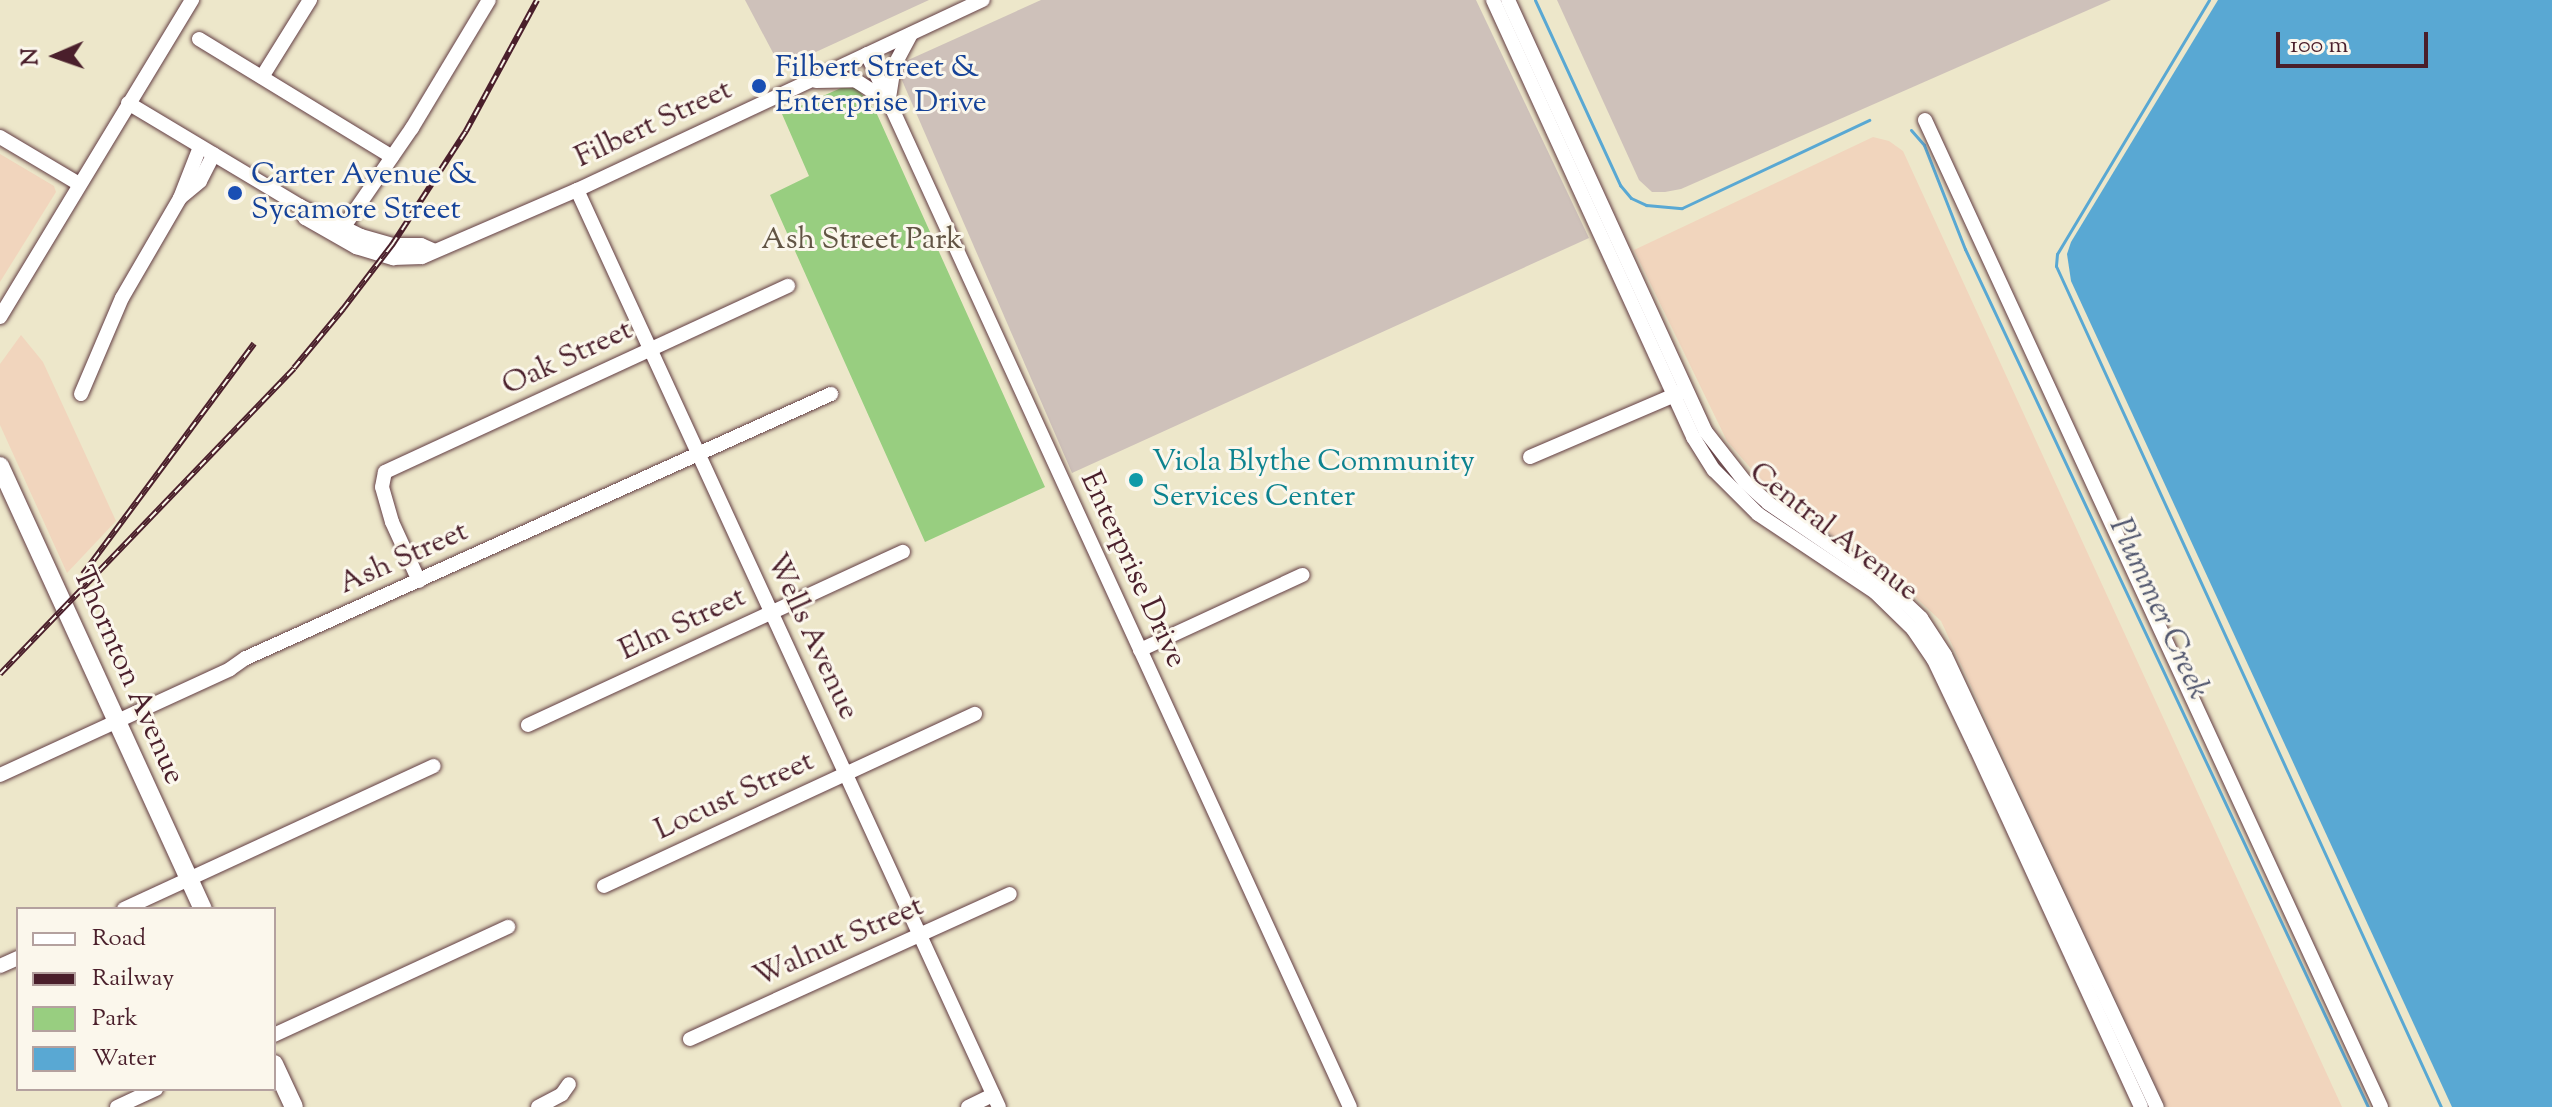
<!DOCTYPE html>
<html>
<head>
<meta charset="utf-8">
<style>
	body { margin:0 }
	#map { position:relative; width:2552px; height:1107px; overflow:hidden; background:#ede7ca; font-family:"Sorts Mill Goudy",serif }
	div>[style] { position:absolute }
	.built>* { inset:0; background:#f1d5bd }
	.industrial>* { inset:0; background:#cec1ba }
	.green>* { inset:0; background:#98ce80 }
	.water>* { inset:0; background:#59a8d3 }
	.stream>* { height:3px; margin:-1.5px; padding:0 1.5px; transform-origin:1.5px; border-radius:1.5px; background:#59a8d3 }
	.roads { filter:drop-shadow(0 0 2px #623d43) drop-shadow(0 0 2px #623d43) }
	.minor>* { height:14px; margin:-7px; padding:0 7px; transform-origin:7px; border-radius:7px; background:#fff }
	.major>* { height:18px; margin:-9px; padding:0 9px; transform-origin:9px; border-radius:9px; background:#fff }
	.rail>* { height:6px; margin-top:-3px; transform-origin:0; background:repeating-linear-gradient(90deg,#fbf7ec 0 9px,#4a1f2b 0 18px); box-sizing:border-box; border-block:2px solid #4a1f2b }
	.dots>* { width:22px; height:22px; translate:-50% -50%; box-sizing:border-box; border:4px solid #fbf7ec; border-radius:50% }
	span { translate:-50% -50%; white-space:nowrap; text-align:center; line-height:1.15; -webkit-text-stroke:6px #fbf7ec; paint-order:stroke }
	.transit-label { font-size:30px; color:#164399 }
	.left { translate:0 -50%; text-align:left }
	.street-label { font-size:30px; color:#4a1f2b }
	.park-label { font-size:30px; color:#615444 }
	.culture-label { font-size:30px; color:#0d838f }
	.water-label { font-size:32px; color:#50566e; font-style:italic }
	.legend { position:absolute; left:16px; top:907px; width:260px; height:184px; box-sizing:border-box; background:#fbf7ec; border:2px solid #b4a19f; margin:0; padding:10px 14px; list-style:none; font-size:24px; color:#4a1f2b }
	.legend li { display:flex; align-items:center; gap:16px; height:40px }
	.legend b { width:40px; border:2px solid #b4a19f }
	.north { position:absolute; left:16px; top:16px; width:80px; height:80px; -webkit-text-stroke:6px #fbf7ec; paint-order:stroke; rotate:268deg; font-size:22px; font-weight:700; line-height:32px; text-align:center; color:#4a1f2b }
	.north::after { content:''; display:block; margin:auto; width:28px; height:36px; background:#4a1f2b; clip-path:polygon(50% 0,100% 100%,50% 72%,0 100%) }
	.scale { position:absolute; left:2276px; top:32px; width:152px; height:36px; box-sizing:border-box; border:4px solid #4a1f2b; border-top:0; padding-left:10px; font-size:24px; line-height:28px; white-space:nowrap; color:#4a1f2b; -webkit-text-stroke:6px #fbf7ec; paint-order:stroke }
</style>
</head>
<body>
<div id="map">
	<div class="built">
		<div style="clip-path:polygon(1873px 137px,1889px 141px,1903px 151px,2342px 1107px,2166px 1107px,1941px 621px,1911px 593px,1768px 488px,1727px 441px,1634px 250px)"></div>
		<div style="clip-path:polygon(0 154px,54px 186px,56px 192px,0 282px)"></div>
		<div style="clip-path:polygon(21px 335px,43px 362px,116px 521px,67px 573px,0 425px,0 364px)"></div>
	</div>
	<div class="industrial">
		<div style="clip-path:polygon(745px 0,929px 0,781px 68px)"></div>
		<div style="clip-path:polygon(1041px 0,1476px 0,1589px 238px,1072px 473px,901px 78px,906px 61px)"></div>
		<div style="clip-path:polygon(1557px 0,2111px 0,1681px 189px,1665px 192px,1652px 192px,1639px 180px)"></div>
	</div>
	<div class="green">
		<div style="clip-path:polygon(841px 88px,857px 88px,876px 112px,1045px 487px,925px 542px,770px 195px,809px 176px,782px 114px)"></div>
	</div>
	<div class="water">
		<div style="clip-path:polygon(2218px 0,2552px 0,2552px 1107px,2452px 1107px,2071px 281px,2067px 254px,2071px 242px)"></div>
	</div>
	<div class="stream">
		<div style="left:1535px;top:0;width:204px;rotate:65.3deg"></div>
		<div style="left:1620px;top:185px;width:17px;rotate:50deg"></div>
		<div style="left:1631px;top:198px;width:17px;rotate:25deg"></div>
		<div style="left:1646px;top:205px;width:36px;rotate:5deg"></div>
		<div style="left:1682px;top:208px;width:207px;rotate:-25.2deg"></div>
		<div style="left:2209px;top:0;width:296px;rotate:120.9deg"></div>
		<div style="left:2057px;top:254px;width:12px;rotate:95deg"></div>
		<div style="left:2056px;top:266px;width:925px;rotate:65.4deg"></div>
		<div style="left:1911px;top:130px;width:20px;rotate:49deg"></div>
		<div style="left:1924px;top:145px;width:112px;rotate:68.5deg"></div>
		<div style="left:1965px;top:249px;width:948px;rotate:64.84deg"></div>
	</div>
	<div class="roads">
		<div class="minor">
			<div style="left:1493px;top:0;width:481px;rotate:65.4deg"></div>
			<div style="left:1693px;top:437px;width:39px;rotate:58deg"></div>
			<div style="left:1714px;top:470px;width:62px;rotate:45deg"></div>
			<div style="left:1758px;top:514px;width:141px;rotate:33.7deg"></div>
			<div style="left:1875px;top:592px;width:53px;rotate:44.2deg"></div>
			<div style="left:1913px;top:629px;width:37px;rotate:56deg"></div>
			<div style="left:1934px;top:660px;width:98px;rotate:64.5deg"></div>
			<div style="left:1976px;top:748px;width:395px;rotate:65.3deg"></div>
			<div style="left:1508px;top:0;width:475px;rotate:65.4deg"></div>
			<div style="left:1706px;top:432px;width:63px;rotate:52deg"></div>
			<div style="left:1745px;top:482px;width:31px;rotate:42deg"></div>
			<div style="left:1768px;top:503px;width:138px;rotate:34.4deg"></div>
			<div style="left:1882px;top:581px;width:54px;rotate:43.5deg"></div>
			<div style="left:1921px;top:618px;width:44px;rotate:57deg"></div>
			<div style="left:1945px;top:655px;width:499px;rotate:64.9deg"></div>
			<div style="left:199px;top:39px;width:226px;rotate:31.4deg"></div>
			<div style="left:867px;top:54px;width:1158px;rotate:65.36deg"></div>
			<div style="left:262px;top:77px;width:91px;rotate:-58.1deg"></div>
			<div style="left:816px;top:81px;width:39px;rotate:-1deg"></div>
			<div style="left:855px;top:80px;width:40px;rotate:32.9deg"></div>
			<div style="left:889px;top:98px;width:32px;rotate:-81deg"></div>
			<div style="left:894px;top:66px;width:36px;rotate:-62deg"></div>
			<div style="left:128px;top:103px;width:200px;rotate:30.9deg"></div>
			<div style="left:300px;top:206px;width:68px;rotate:26.2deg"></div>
			<div style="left:361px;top:236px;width:32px;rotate:16deg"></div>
			<div style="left:392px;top:245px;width:29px"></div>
			<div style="left:421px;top:245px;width:13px;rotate:23deg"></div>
			<div style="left:1925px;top:120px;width:1087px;rotate:65.2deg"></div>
			<div style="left:0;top:137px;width:92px;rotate:30.7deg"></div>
			<div style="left:577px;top:190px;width:1009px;rotate:65.29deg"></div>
			<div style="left:180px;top:198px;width:26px;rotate:-40deg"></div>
			<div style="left:200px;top:181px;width:30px;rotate:-63deg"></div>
			<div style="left:300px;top:206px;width:13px;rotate:67deg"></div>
			<div style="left:305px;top:218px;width:59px;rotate:29.6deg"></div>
			<div style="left:356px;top:247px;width:39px;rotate:17deg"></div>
			<div style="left:393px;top:258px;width:29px;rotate:-2deg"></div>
			<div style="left:422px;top:257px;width:169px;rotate:-23.4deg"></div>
			<div style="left:577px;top:190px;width:448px;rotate:-25.1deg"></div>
			<div style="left:343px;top:228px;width:121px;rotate:-55.4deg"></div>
			<div style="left:412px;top:128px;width:149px;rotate:-59deg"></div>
			<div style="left:0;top:317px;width:371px;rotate:-58.8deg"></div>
			<div style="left:81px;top:394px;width:104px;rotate:-66.9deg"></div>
			<div style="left:122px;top:298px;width:116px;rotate:-59.9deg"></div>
			<div style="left:180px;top:198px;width:55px;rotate:-68.6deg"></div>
			<div style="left:1530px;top:457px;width:165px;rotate:-23.2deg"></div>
			<div style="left:419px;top:581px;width:65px;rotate:-114.6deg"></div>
			<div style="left:392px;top:522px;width:36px;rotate:-106deg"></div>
			<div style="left:382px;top:487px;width:15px;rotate:-79deg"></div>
			<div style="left:385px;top:472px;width:444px;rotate:-24.8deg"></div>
			<div style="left:1140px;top:650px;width:179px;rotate:-24.8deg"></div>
			<div style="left:528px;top:725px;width:413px;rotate:-24.8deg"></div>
			<div style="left:0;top:775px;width:253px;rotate:-24.7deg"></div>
			<div style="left:230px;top:669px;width:19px;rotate:-35deg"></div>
			<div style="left:246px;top:658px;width:642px;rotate:-24.29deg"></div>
			<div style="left:604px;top:886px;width:409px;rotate:-24.9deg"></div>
			<div style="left:124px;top:909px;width:341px;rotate:-24.8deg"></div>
			<div style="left:0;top:966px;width:20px;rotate:-24deg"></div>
			<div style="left:274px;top:1035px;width:258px;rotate:-24.8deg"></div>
			<div style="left:690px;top:1039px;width:351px;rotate:-24.4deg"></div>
			<div style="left:117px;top:1107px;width:43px;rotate:-24.8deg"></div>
			<div style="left:538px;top:1107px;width:27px;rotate:-28deg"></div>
			<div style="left:562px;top:1094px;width:12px;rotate:-55deg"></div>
			<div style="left:968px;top:1107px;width:28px;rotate:-26deg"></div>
		</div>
		<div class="major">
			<div style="left:0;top:466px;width:487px;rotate:65.4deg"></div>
			<div style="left:274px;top:1064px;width:47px;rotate:65.1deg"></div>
		</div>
	</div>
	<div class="rail">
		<div style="left:83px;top:574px;width:287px;rotate:-53.4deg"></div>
		<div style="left:0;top:674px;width:424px;rotate:-46.1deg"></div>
		<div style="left:294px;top:368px;width:77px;rotate:-50.3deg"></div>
		<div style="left:343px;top:309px;width:81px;rotate:-52.6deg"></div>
		<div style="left:392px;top:245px;width:136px;rotate:-57deg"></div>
		<div style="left:466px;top:131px;width:149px;rotate:-61.5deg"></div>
	</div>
	<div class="dots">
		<div style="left:759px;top:86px;background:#1a4fb4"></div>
		<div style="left:235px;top:193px;background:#1a4fb4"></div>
		<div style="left:1136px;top:480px;background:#0f9aa8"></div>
	</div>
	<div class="transit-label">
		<span class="left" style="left:775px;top:86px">Filbert Street &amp;<br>Enterprise Drive</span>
		<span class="left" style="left:251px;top:193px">Carter Avenue &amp;<br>Sycamore Street</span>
	</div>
	<div class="street-label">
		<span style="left:654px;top:125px;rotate:-25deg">Filbert Street</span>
		<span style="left:568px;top:359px;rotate:-25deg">Oak Street</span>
		<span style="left:1833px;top:533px;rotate:38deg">Central Avenue</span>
		<span style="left:404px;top:559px;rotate:-24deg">Ash Street</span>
		<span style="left:1132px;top:570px;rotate:65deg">Enterprise Drive</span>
		<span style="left:683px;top:625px;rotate:-25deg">Elm Street</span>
		<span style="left:811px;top:637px;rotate:65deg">Wells Avenue</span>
		<span style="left:127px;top:676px;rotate:66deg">Thornton Avenue</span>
		<span style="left:735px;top:797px;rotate:-25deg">Locust Street</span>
		<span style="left:839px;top:943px;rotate:-24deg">Walnut Street</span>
	</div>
	<div class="park-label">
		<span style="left:862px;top:241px">Ash Street Park</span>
	</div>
	<div class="culture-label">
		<span class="left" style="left:1152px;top:480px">Viola Blythe Community<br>Services Center</span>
	</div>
	<div class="water-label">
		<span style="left:2158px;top:609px;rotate:65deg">Plummer Creek</span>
	</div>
	<ul class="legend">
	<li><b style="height:10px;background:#fff"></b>Road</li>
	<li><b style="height:10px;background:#4a1f2b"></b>Railway</li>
	<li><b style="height:22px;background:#98ce80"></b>Park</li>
	<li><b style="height:22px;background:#59a8d3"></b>Water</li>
	</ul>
	<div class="north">N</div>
	<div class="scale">100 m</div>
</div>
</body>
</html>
